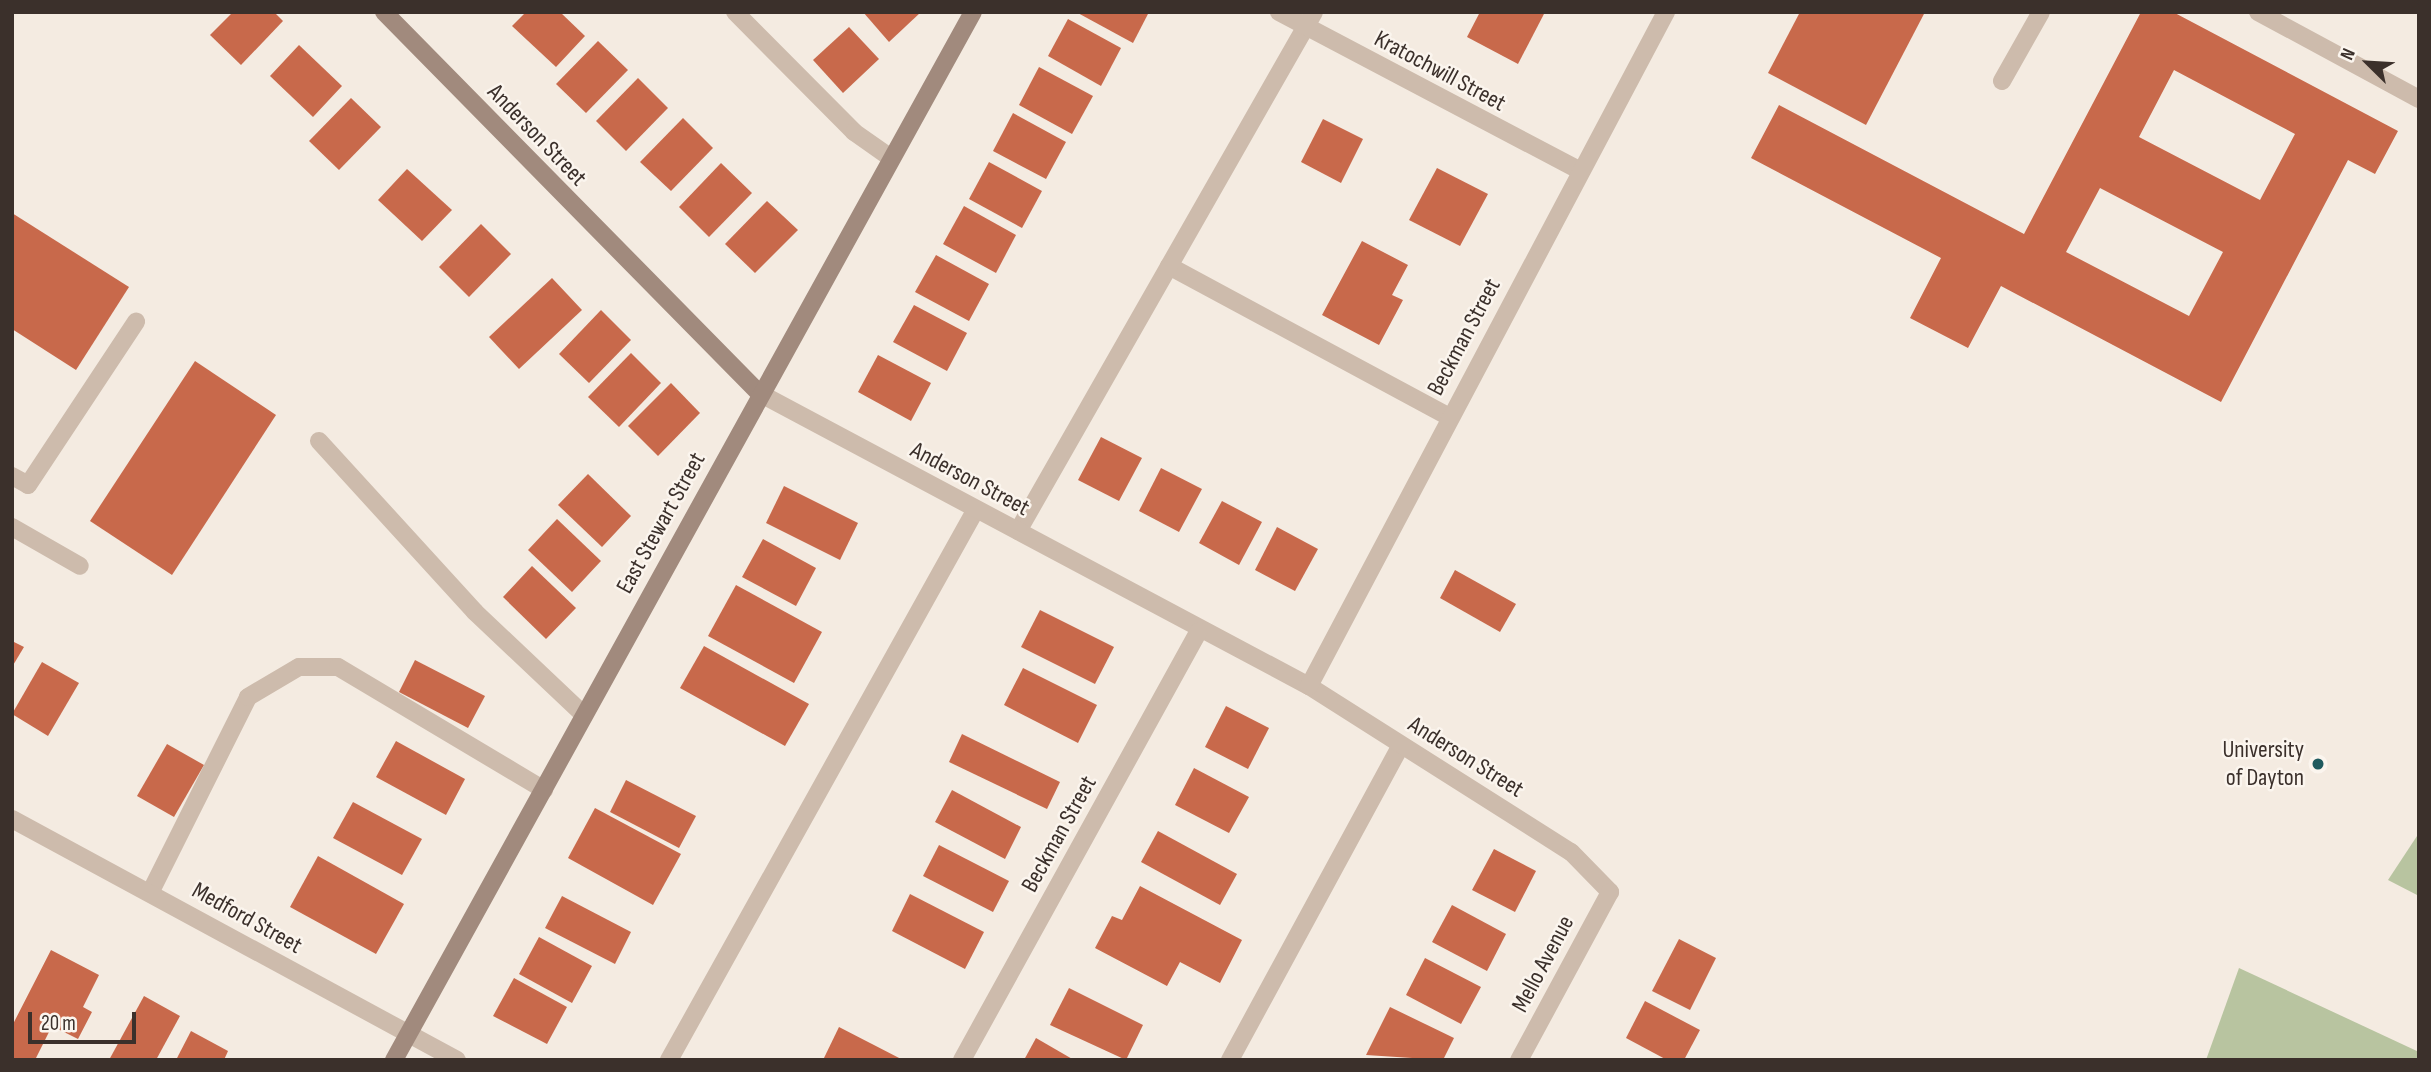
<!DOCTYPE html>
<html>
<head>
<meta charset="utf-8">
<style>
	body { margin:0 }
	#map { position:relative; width:2431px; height:1072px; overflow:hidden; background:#f4ebe1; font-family:"Sofia Sans Condensed",sans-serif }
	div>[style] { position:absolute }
	.green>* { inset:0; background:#b8c4a0 }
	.building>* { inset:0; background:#c8694b }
	.lane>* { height:18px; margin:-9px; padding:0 9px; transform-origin:9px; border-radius:9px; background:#cdbbac }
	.street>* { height:18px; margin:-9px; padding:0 9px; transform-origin:9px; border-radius:9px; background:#cdbbac }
	.secondary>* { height:18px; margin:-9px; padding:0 9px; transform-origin:9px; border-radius:9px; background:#a18a7d }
	.dots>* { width:19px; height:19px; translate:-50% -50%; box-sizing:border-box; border:4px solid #fbf5ee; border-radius:50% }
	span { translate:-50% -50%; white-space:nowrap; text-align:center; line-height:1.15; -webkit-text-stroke:5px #fbf5ee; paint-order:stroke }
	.street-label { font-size:24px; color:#3b302b }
	.poi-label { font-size:24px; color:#3b302b }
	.right { translate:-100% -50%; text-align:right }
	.frame { position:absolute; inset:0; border:14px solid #3b302b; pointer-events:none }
	.north { position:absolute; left:2333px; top:28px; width:70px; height:70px; -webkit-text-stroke:5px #fbf5ee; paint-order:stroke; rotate:294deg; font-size:19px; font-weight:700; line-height:28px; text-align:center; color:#3b302b }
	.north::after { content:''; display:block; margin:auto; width:24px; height:32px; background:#3b302b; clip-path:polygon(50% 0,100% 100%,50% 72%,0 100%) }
	.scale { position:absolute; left:28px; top:1012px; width:108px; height:32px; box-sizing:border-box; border:4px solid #3b302b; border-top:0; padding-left:9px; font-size:21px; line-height:24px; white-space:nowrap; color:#3b302b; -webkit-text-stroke:5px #fbf5ee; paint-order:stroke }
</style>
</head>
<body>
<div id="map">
	<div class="green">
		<div style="clip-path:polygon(2419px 833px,2419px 896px,2388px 880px)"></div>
		<div style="clip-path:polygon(2239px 968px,2419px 1052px,2419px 1060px,2206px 1060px)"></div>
	</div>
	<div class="building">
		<div style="clip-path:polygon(233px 12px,274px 12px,283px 21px,241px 65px,210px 35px)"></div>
		<div style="clip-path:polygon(526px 12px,560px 12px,585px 36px,556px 67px,512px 26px)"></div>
		<div style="clip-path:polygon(863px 12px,921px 12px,889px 42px)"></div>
		<div style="clip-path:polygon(1076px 12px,1149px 12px,1133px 43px)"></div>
		<div style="clip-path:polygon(1480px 12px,1545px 12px,1518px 64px,1467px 37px)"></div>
		<div style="clip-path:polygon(1800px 12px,1925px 12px,1866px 125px,1768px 73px)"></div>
		<div style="clip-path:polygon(evenodd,2141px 12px,2173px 12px,2398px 131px,2375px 174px,2348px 160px,2221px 402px,2001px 286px,1968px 348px,1910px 318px,1941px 258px,1751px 158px,1779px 105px,2024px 234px,2141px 12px,2174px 70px,2295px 134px,2260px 200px,2139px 137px,2174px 70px,2141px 12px,2100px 188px,2223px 252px,2189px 316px,2066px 252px,2100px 188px)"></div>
		<div style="clip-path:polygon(1068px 19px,1121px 48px,1101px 86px,1048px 56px)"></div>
		<div style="clip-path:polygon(849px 27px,879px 59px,843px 93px,813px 60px)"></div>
		<div style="clip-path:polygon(598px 41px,628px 70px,586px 113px,556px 84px)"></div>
		<div style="clip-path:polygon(299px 45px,342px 86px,313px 117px,270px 76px)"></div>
		<div style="clip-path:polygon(1039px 67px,1093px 96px,1072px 134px,1019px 105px)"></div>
		<div style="clip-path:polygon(638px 78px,668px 108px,626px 151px,596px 121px)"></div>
		<div style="clip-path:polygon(351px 98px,381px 127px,339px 170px,309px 141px)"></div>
		<div style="clip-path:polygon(1013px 113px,1066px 142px,1046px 179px,993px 151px)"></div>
		<div style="clip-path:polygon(683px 118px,713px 148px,671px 191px,640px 162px)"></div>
		<div style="clip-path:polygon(1323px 119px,1363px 139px,1341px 183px,1301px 162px)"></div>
		<div style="clip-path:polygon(989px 162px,1042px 191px,1022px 228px,969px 199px)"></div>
		<div style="clip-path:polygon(721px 163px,752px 193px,709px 237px,679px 207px)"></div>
		<div style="clip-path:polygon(1437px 168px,1488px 194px,1460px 246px,1409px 220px)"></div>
		<div style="clip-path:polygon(407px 169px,452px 210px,422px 241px,378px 200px)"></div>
		<div style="clip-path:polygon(767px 201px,798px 230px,755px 273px,725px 244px)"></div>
		<div style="clip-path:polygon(964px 206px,1016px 235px,996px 273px,943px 244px)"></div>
		<div style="clip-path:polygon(12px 213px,129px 287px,76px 370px,12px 329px)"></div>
		<div style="clip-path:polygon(481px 224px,511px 254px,469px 297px,439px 267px)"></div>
		<div style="clip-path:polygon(1362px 241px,1408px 265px,1392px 295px,1403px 300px,1379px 345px,1322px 315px)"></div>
		<div style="clip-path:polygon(936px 255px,989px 284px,969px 321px,915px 292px)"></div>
		<div style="clip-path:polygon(552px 278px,582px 310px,519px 369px,489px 337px)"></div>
		<div style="clip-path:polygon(914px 305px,967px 333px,947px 371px,893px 342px)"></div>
		<div style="clip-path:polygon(601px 310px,631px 340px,589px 383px,559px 354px)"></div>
		<div style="clip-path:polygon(631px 353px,661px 383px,619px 427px,588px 397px)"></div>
		<div style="clip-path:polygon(878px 355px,931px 383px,911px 421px,858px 392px)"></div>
		<div style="clip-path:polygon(195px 361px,276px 415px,172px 575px,90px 521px)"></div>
		<div style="clip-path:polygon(671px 383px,700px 413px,658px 456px,628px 426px)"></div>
		<div style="clip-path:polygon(1101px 437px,1142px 458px,1119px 501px,1078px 480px)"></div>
		<div style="clip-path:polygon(1161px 468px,1202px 489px,1179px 532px,1139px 511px)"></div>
		<div style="clip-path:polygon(588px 474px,631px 516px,602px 547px,558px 505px)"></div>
		<div style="clip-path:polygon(784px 486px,858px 523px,840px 560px,766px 523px)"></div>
		<div style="clip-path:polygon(1222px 501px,1262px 522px,1239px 565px,1199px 543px)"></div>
		<div style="clip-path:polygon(557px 519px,601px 561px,572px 592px,528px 550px)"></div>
		<div style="clip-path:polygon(1277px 527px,1318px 549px,1295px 591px,1255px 570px)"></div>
		<div style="clip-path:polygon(763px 539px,816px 568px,796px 606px,742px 577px)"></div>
		<div style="clip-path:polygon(532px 566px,576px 608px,546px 639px,503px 597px)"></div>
		<div style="clip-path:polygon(1455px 570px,1516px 604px,1500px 632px,1440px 598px)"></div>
		<div style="clip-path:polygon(736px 585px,822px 632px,794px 683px,708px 636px)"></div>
		<div style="clip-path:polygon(1040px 610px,1114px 647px,1095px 684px,1021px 647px)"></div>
		<div style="clip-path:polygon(12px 641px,24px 647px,12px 667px)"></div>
		<div style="clip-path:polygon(704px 646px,809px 704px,785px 746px,680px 688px)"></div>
		<div style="clip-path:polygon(415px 660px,485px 696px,468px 728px,399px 692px)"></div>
		<div style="clip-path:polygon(42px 662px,79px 683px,48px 736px,12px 714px)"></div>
		<div style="clip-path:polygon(1023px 668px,1097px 705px,1078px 743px,1004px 705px)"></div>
		<div style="clip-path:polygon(1226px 706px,1269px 728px,1248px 769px,1205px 747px)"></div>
		<div style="clip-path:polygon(962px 734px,1060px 782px,1047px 809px,949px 762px)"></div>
		<div style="clip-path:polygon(396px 741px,465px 779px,446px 815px,376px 777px)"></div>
		<div style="clip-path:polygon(167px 744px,204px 765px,174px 817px,137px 796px)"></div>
		<div style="clip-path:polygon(1194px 768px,1249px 797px,1229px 833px,1175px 805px)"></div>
		<div style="clip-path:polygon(626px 780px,696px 816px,679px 848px,610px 812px)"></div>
		<div style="clip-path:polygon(952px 790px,1021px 827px,1005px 859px,935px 822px)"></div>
		<div style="clip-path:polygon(353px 802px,422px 839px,402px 875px,333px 838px)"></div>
		<div style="clip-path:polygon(595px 808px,681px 854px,653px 905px,568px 858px)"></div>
		<div style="clip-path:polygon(1158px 831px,1237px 874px,1220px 905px,1141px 862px)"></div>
		<div style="clip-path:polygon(939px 845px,1009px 881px,993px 912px,923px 876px)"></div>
		<div style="clip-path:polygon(1494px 849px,1536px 871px,1515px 912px,1472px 890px)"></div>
		<div style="clip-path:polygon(318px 856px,404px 904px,376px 954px,290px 907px)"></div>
		<div style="clip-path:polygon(1140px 886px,1242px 940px,1220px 983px,1180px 962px,1167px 986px,1095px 948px,1112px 916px,1122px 920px)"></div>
		<div style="clip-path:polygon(910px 894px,984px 932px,965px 969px,892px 931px)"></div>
		<div style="clip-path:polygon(562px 896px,631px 932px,615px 964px,545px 928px)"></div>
		<div style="clip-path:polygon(1452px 905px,1506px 934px,1487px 971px,1432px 942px)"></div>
		<div style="clip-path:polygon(539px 937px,592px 966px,572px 1003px,519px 974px)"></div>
		<div style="clip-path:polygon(1679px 939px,1716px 958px,1690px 1010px,1652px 991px)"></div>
		<div style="clip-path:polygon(51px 950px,99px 975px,83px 1007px,92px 1012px,78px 1039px,52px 1026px,35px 1060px,14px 1060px,12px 1026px)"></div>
		<div style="clip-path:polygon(1425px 958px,1481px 987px,1461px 1024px,1406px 995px)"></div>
		<div style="clip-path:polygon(514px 978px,567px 1007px,547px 1044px,493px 1016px)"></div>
		<div style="clip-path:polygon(1069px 988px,1143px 1025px,1126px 1060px,1050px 1025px)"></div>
		<div style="clip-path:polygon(144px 996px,180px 1016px,156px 1060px,109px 1060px)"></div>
		<div style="clip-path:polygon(1645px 1001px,1700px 1030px,1684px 1060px,1667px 1060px,1626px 1038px)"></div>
		<div style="clip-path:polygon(1390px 1007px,1454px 1038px,1443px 1060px,1366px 1055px)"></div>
		<div style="clip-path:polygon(839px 1027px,903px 1060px,823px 1060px)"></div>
		<div style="clip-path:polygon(191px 1031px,228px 1051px,224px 1060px,176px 1060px)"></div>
		<div style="clip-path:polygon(1036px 1038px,1074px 1060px,1024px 1060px)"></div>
	</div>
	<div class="lane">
		<div style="left:735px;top:12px;width:169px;rotate:45.2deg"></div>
		<div style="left:854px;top:132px;width:45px;rotate:35.1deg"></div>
		<div style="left:2258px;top:12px;width:183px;rotate:28.4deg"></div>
		<div style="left:2002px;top:81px;width:79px;rotate:-60.5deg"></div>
		<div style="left:1169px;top:266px;width:318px;rotate:28.3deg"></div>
		<div style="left:319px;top:441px;width:231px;rotate:47.6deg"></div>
		<div style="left:475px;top:612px;width:150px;rotate:43.4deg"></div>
		<div style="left:12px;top:476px;width:18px;rotate:29deg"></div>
		<div style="left:28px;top:485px;width:196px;rotate:-56.5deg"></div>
		<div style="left:12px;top:527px;width:78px;rotate:29.8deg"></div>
		<div style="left:1018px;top:531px;width:597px;rotate:-60.3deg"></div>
		<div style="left:150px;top:893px;width:219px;rotate:-63.4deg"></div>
		<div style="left:248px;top:697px;width:59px;rotate:-30.5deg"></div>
		<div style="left:299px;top:667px;width:39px"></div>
		<div style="left:338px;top:667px;width:240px;rotate:30.8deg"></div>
		<div style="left:669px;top:1060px;width:629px;rotate:-60.87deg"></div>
		<div style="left:1230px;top:1060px;width:358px;rotate:-61.5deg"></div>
	</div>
	<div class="street">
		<div style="left:1279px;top:12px;width:340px;rotate:27.8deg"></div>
		<div style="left:759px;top:393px;width:623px;rotate:28.05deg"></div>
		<div style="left:1309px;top:686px;width:310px;rotate:32.4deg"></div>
		<div style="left:1571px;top:852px;width:56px;rotate:45.7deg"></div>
		<div style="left:1610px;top:892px;width:191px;rotate:118.4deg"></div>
		<div style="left:1309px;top:686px;width:763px;rotate:-62.09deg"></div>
		<div style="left:12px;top:819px;width:506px;rotate:28.44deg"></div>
		<div style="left:962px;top:1060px;width:489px;rotate:-61.1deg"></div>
	</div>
	<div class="secondary">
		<div style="left:384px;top:12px;width:535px;rotate:45.45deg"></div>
		<div style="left:394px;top:1060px;width:1197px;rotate:-61.08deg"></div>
	</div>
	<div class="dots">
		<div style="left:2318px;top:764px;background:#1f5a5e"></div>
	</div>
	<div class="street-label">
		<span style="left:1440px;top:71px;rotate:28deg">Kratochwill Street</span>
		<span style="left:537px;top:135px;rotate:46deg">Anderson Street</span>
		<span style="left:1464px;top:337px;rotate:-62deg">Beckman Street</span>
		<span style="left:970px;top:479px;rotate:28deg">Anderson Street</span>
		<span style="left:661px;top:523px;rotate:-61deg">East Stewart Street</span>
		<span style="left:1466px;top:757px;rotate:32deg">Anderson Street</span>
		<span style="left:1059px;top:834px;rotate:-61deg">Beckman Street</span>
		<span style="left:247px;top:918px;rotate:29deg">Medford Street</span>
		<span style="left:1543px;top:964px;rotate:-62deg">Mello Avenue</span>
	</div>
	<div class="poi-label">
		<span class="right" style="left:2304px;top:764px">University<br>of Dayton</span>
	</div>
	<div class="frame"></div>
	<div class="north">N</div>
	<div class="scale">20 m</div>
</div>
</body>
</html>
